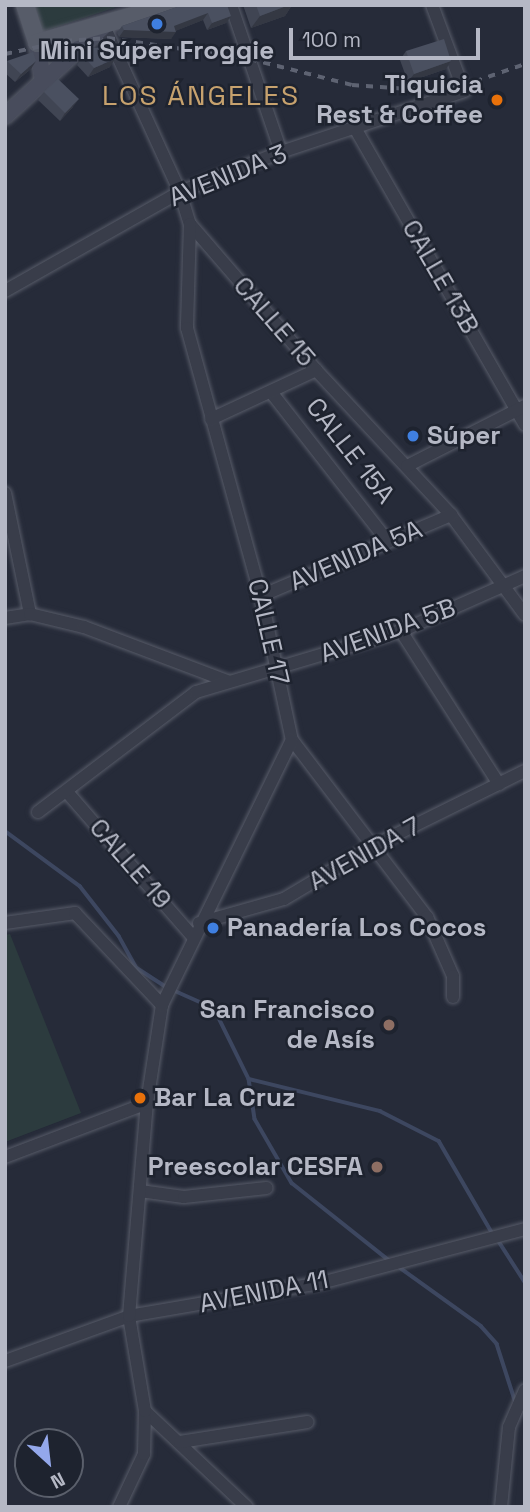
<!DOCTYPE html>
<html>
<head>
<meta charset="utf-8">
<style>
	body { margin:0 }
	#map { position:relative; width:530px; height:1512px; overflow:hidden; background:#262b39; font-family:"Space Grotesk",sans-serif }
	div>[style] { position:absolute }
	.green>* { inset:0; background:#2c3b3e }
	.stream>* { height:3.5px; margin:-1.75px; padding:0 1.75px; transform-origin:1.75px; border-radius:1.75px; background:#3d4760 }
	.roads { filter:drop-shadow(0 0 2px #575b68) drop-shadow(0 0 2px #575b68) }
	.street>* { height:12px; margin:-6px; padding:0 6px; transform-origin:6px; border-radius:6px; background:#393d4a }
	.secondary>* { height:16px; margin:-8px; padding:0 8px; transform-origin:8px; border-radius:8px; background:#484c5c }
	.primary>* { height:18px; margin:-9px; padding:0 9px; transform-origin:9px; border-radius:9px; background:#575c69 }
	.rail>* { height:3.5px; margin-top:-1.75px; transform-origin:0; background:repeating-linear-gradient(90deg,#5e6372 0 7px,transparent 0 14px) }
	.wall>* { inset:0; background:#404553 }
	.shaded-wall>* { inset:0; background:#343843 }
	.building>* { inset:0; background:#4a5060 }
	.dots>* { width:19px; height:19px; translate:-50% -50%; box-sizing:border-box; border:4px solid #1e232f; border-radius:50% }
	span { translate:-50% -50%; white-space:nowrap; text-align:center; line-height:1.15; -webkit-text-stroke:5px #1e232f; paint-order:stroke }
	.poi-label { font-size:26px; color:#b5b8c5; font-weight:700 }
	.right { translate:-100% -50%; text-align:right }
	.left { translate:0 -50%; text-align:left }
	.street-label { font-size:26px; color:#b5b8c5 }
	.neighbourhood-label { font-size:28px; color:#c7a26e; letter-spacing:2px }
	.frame { position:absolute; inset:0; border:7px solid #b5b8c5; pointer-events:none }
	.north { position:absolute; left:14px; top:1428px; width:70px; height:70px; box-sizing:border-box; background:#1e232f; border:2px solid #5a5f6b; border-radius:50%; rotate:153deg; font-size:19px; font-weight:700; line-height:28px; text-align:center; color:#b5b8c5 }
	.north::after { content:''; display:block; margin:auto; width:24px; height:32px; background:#94a8eb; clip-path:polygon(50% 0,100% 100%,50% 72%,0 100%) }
	.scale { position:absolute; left:289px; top:28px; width:191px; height:32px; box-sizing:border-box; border:4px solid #b5b8c5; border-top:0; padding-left:9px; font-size:21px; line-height:24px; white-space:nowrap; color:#b5b8c5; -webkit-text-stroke:5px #1e232f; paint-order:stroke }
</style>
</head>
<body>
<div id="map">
	<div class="green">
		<div style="clip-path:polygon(33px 5px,122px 5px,42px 32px)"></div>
		<div style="clip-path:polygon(10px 934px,81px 1113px,5px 1142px,5px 935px)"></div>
	</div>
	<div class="stream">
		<div style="left:5px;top:831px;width:93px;rotate:36.3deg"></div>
		<div style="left:80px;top:886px;width:63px;rotate:52deg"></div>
		<div style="left:119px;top:936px;width:37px;rotate:61deg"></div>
		<div style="left:137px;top:968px;width:35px;rotate:33deg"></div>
		<div style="left:173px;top:990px;width:37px;rotate:24deg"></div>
		<div style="left:207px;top:1005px;width:18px;rotate:47deg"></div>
		<div style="left:219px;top:1018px;width:68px;rotate:63.8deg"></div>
		<div style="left:249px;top:1079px;width:40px;rotate:81.5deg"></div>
		<div style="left:255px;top:1119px;width:74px;rotate:60deg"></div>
		<div style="left:292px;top:1183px;width:125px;rotate:38.5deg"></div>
		<div style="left:249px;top:1079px;width:135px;rotate:13.7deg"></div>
		<div style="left:380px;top:1111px;width:66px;rotate:27deg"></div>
		<div style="left:439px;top:1141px;width:108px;rotate:59.9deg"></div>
		<div style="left:498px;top:1240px;width:50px;rotate:57.3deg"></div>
		<div style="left:399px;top:1267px;width:101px;rotate:35.7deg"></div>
		<div style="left:481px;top:1326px;width:24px;rotate:48deg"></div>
		<div style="left:497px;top:1344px;width:59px;rotate:72.2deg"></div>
	</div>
	<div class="roads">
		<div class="street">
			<div style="left:231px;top:5px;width:155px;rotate:71.2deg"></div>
			<div style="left:104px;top:26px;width:183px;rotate:65.4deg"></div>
			<div style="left:180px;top:192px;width:34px;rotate:73deg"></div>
			<div style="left:190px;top:224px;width:193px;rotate:49.2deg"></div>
			<div style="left:316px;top:370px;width:198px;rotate:47deg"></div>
			<div style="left:451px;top:515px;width:124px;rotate:53.5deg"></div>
			<div style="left:355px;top:128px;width:342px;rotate:60.2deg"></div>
			<div style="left:190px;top:224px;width:104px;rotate:91.7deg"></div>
			<div style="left:187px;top:328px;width:278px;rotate:74.6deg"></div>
			<div style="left:261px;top:596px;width:147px;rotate:77.9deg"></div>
			<div style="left:292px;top:740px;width:223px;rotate:52.7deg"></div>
			<div style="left:427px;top:917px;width:64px;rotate:66.2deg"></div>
			<div style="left:453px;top:976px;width:21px;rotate:90deg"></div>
			<div style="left:5px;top:291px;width:201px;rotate:-29.5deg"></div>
			<div style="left:180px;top:192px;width:109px;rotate:-21.6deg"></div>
			<div style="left:281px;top:152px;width:193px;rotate:-18.4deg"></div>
			<div style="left:464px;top:91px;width:92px;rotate:-110.4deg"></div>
			<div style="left:271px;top:392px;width:190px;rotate:52deg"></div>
			<div style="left:211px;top:419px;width:116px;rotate:-25deg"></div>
			<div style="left:407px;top:466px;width:132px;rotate:-27deg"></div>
			<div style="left:5px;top:493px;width:124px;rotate:78.3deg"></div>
			<div style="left:261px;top:596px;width:207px;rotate:-23.1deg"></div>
			<div style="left:5px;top:618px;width:25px;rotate:-9deg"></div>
			<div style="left:30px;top:614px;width:56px;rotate:13.5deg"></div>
			<div style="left:84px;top:627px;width:153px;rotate:20.7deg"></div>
			<div style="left:401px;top:631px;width:182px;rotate:57.4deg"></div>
			<div style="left:67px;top:792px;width:192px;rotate:49deg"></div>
			<div style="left:38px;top:812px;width:198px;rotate:-37.2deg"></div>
			<div style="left:196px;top:692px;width:214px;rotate:-16.6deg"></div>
			<div style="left:401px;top:631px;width:136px;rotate:-23.9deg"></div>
			<div style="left:5px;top:923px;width:71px;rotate:-8.1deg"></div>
			<div style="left:75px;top:913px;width:127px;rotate:46.6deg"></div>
			<div style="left:199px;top:923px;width:88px;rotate:-15.8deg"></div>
			<div style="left:284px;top:899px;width:104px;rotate:-30.8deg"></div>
			<div style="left:373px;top:846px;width:169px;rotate:-26.3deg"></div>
			<div style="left:5px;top:1157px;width:152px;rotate:-20.8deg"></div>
			<div style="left:140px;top:1191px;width:44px;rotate:7.8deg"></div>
			<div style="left:184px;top:1197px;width:83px;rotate:-6.2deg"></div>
			<div style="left:5px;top:1361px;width:132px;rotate:-19.9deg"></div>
			<div style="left:129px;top:1316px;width:195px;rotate:-9.8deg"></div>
			<div style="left:321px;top:1283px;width:211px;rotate:-14.8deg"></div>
			<div style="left:145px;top:1411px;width:140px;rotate:43.3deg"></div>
			<div style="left:180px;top:1442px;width:129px;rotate:-8.9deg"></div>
			<div style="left:119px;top:1507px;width:59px;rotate:-64.7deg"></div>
			<div style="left:144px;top:1454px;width:43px;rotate:-88.7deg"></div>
			<div style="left:145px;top:1411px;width:96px;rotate:-99.6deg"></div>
			<div style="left:129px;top:1316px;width:214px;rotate:-85.2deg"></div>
			<div style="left:147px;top:1103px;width:99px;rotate:-81.3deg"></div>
			<div style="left:162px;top:1005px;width:295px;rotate:-63.9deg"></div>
			<div style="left:501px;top:1507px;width:80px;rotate:-84.3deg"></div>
			<div style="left:509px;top:1427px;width:40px;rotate:-66.6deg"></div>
		</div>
		<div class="secondary">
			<div style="left:37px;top:43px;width:37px;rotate:81deg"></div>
			<div style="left:5px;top:116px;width:134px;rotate:-42.3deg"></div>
		</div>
		<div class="primary">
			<div style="left:25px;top:5px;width:40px;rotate:72deg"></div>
			<div style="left:37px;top:43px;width:139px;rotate:-15.8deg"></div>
		</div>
	</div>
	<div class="rail">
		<div style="left:5px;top:54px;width:61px;rotate:-12.2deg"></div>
		<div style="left:65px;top:41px;width:43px;rotate:-4deg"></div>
		<div style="left:108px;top:38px;width:144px;rotate:8.4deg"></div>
		<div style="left:250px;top:59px;width:105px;rotate:14.3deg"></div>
		<div style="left:352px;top:85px;width:71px;rotate:4deg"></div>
		<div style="left:423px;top:90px;width:39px;rotate:-6deg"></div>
		<div style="left:462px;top:86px;width:67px;rotate:-19.2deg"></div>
	</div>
	<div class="wall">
		<div style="clip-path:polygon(183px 5px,231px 16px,226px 23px,207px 30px,203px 20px,175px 31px,171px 39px,119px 37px,117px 33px,122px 26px)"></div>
		<div style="clip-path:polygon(243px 5px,292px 5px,285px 16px,251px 28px)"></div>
		<div style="clip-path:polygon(406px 51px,451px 61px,446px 69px,408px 82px,400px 60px)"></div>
		<div style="clip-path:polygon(83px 56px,110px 67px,88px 77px,77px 65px)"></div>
		<div style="clip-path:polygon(7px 61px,31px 69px,15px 82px,5px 73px,5px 64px)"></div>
		<div style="clip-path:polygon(44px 92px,73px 107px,60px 121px,38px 100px)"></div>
	</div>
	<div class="shaded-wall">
		<div style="clip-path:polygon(289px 5px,292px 5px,285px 16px,251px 28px,260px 16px)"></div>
		<div style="clip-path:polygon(208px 13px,203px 20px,173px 32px,176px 32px,171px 39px,119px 37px,124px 30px)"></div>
		<div style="clip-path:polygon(231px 16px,226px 23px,207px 30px,212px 23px)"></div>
		<div style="clip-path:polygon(115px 59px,110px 67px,88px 77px,94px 68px)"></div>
		<div style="clip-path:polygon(36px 61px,31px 69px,15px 82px,21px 74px)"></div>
		<div style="clip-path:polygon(451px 61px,446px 69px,408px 82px,414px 74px)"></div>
		<div style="clip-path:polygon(79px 99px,73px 107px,60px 121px,65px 113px)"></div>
	</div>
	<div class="building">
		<div style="clip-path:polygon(183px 5px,227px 5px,231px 16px,212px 23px,208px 13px,174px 26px,176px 32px,124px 30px,122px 26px)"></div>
		<div style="clip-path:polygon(256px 5px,289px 5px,260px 16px)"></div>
		<div style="clip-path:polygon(444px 39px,451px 61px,414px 74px,406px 51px)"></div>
		<div style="clip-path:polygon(105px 47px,115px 59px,94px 68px,83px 56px,92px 48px)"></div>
		<div style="clip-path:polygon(33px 52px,36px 61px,21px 74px,7px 61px)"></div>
		<div style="clip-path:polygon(58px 79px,79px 99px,65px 113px,44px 92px)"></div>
	</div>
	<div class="dots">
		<div style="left:157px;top:24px;background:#3f7fe0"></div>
		<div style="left:497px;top:100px;background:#e8710a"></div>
		<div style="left:413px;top:436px;background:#3f7fe0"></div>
		<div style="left:213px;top:928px;background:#3f7fe0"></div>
		<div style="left:389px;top:1025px;background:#8d6e63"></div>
		<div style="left:140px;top:1098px;background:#e8710a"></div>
		<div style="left:377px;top:1167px;background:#8d6e63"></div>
	</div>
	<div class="poi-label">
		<span style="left:157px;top:51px">Mini Súper Froggie</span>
		<span class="right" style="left:483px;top:100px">Tiquicia<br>Rest &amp; Coffee</span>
		<span class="left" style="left:427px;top:436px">Súper</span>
		<span class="left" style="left:227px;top:928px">Panadería Los Cocos</span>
		<span class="right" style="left:375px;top:1025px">San Francisco<br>de Asís</span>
		<span class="left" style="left:154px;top:1098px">Bar La Cruz</span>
		<span class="right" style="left:363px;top:1167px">Preescolar CESFA</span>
	</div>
	<div class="street-label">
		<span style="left:228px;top:176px;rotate:-22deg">AVENIDA 3</span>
		<span style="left:440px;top:277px;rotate:60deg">CALLE 13B</span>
		<span style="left:274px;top:322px;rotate:49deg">CALLE 15</span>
		<span style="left:350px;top:451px;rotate:52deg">CALLE 15A</span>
		<span style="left:356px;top:556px;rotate:-23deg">AVENIDA 5A</span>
		<span style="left:388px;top:631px;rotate:-20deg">AVENIDA 5B</span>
		<span style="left:268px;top:632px;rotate:77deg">CALLE 17</span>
		<span style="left:365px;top:854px;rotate:-29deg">AVENIDA 7</span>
		<span style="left:130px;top:864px;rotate:49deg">CALLE 19</span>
		<span style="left:264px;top:1292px;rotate:-11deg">AVENIDA 11</span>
	</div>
	<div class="neighbourhood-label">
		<span style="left:201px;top:95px">LOS ÁNGELES</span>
	</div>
	<div class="frame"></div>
	<div class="north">N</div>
	<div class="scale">100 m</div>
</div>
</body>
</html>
